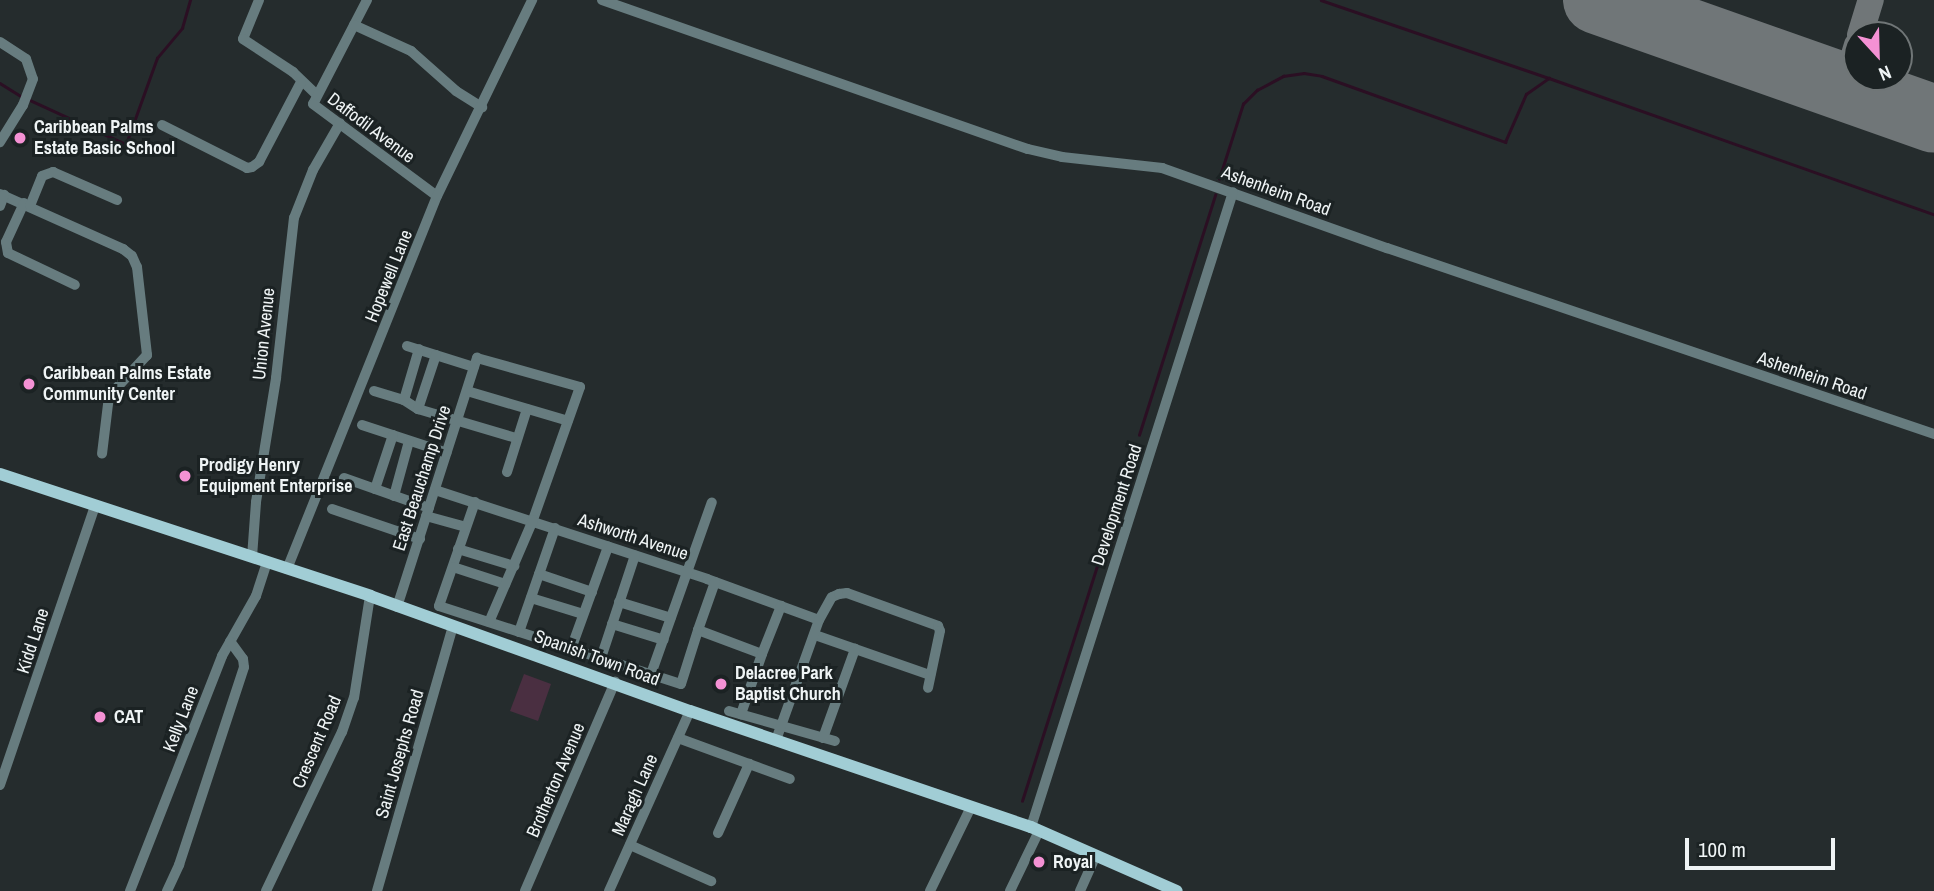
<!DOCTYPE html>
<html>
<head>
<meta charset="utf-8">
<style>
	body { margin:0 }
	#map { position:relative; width:1934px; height:891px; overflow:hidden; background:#252c2d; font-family:"Archivo Narrow",sans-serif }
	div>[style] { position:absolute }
	.green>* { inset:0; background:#4a2f41 }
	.stream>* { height:2.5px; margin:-1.25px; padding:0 1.25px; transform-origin:1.25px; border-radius:1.25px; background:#2b0f23 }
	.taxiway>* { height:26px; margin:-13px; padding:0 13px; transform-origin:13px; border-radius:13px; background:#707678 }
	.runway>* { height:68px; margin:-34px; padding:0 34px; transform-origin:34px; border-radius:34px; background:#707678 }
	.minor>* { height:10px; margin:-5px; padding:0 5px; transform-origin:5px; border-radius:5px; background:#677c7f }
	.major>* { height:12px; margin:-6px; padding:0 6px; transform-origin:6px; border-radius:6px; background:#a1cdd5 }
	.dots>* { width:19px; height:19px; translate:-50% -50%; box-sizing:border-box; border:4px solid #1b2223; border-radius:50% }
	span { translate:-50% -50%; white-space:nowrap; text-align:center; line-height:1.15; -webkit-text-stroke:6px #1b2223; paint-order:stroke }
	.poi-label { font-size:18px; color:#eff4f5; font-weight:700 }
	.left { translate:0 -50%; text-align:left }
	.street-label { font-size:18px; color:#eff4f5 }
	.north { position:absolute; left:1843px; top:21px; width:70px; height:70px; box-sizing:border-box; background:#1b2223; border:2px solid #707677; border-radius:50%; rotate:158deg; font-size:19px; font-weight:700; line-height:28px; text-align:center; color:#eff4f5 }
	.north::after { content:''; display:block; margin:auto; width:24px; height:32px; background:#f491d4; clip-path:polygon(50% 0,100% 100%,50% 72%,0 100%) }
	.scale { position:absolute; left:1685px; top:838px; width:150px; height:32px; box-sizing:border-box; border:4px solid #eff4f5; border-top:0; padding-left:9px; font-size:21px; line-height:24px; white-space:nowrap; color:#eff4f5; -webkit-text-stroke:5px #1b2223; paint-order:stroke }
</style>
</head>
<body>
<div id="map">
	<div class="green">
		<div style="clip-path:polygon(524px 674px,551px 684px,538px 721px,510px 711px)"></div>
	</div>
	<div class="stream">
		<div style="left:1321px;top:0;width:241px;rotate:18.9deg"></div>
		<div style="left:0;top:83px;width:25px;rotate:32deg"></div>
		<div style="left:21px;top:96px;width:115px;rotate:24.6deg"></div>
		<div style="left:126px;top:144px;width:91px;rotate:-70.2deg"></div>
		<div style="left:157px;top:58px;width:39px;rotate:-50deg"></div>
		<div style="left:182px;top:28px;width:29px;rotate:-74deg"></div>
		<div style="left:1219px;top:179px;width:79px;rotate:-72.3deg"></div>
		<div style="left:1243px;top:104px;width:20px;rotate:-45deg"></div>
		<div style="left:1257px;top:90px;width:30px;rotate:-28deg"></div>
		<div style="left:1283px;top:76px;width:21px;rotate:-8deg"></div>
		<div style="left:1304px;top:73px;width:18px;rotate:9deg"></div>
		<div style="left:1322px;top:76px;width:195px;rotate:19.8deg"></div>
		<div style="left:1505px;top:142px;width:52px;rotate:-66.4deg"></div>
		<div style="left:1526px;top:94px;width:28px;rotate:-35deg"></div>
		<div style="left:1549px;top:78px;width:408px;rotate:19.5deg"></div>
		<div style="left:1139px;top:435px;width:252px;rotate:-72.4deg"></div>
		<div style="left:1022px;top:801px;width:364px;rotate:-72.3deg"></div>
	</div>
	<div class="taxiway">
		<div style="left:1860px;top:35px;width:37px;rotate:-73deg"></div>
		<div style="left:1844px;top:87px;width:44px;rotate:-72.8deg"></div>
	</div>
	<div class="runway">
		<div style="left:1597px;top:0;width:357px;rotate:19.4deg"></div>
	</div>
	<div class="minor">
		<div style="left:259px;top:0;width:42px;rotate:112.3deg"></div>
		<div style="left:243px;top:39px;width:60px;rotate:33.4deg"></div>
		<div style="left:293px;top:72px;width:33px;rotate:44deg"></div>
		<div style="left:367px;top:0;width:117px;rotate:117.4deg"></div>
		<div style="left:313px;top:104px;width:154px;rotate:36.6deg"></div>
		<div style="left:602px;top:0;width:451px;rotate:19.3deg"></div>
		<div style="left:1028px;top:149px;width:35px;rotate:13deg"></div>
		<div style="left:1062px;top:157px;width:101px;rotate:6.3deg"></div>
		<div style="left:1162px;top:168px;width:239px;rotate:19.6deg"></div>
		<div style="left:1387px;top:248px;width:578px;rotate:18.78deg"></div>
		<div style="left:354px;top:25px;width:63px;rotate:24.5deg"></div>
		<div style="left:411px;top:51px;width:60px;rotate:41.6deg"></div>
		<div style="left:456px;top:91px;width:31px;rotate:32deg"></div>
		<div style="left:0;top:42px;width:31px;rotate:33deg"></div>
		<div style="left:26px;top:59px;width:21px;rotate:71deg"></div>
		<div style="left:33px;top:79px;width:28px;rotate:111deg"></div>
		<div style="left:23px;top:105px;width:44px;rotate:121.9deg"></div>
		<div style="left:162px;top:125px;width:95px;rotate:26.8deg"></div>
		<div style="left:247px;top:168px;width:5px;rotate:-11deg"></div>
		<div style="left:252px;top:167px;width:9px;rotate:-36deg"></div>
		<div style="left:259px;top:162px;width:90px;rotate:-62.3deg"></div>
		<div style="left:0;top:194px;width:135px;rotate:24.1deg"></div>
		<div style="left:123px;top:249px;width:11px;rotate:38deg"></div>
		<div style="left:132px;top:256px;width:12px;rotate:66deg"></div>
		<div style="left:137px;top:267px;width:89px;rotate:83.5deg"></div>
		<div style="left:147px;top:355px;width:56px;rotate:132.8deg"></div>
		<div style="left:109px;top:396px;width:58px;rotate:96.9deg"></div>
		<div style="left:24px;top:203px;width:43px;rotate:114.8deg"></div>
		<div style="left:6px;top:242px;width:11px;rotate:80deg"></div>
		<div style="left:8px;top:253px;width:74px;rotate:25.5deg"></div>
		<div style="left:0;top:206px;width:12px;rotate:-70deg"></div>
		<div style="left:30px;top:206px;width:32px;rotate:-68deg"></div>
		<div style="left:42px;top:176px;width:12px;rotate:-20deg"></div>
		<div style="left:53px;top:172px;width:70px;rotate:23.6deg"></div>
		<div style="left:407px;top:346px;width:70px;rotate:17.4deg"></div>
		<div style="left:374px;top:391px;width:31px;rotate:17deg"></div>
		<div style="left:404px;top:400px;width:17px;rotate:33deg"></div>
		<div style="left:418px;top:409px;width:102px;rotate:16.5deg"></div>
		<div style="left:467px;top:391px;width:105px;rotate:16.5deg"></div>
		<div style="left:404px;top:400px;width:53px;rotate:-73.6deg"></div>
		<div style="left:418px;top:409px;width:57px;rotate:-71.6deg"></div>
		<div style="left:362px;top:425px;width:89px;rotate:18.2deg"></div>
		<div style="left:507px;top:472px;width:66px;rotate:-72.4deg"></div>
		<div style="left:344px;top:478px;width:90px;rotate:19.4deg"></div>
		<div style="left:375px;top:489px;width:57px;rotate:-71.6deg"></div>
		<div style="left:435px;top:490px;width:286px;rotate:18.1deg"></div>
		<div style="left:707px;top:579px;width:119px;rotate:20.1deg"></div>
		<div style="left:394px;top:496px;width:57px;rotate:-74.7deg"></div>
		<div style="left:475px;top:502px;width:110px;rotate:109.1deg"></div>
		<div style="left:439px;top:606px;width:254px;rotate:17.9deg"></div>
		<div style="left:681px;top:684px;width:57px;rotate:-72.5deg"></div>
		<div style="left:698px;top:630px;width:68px;rotate:20.6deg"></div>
		<div style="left:762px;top:654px;width:64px;rotate:109.3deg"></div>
		<div style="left:332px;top:509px;width:93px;rotate:18.8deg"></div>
		<div style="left:426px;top:516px;width:41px;rotate:15.4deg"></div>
		<div style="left:458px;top:549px;width:59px;rotate:16.9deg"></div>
		<div style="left:252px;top:557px;width:55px;rotate:-85.8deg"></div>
		<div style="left:256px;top:502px;width:126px;rotate:-80.8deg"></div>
		<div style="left:276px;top:378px;width:161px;rotate:-83.6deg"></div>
		<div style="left:294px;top:218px;width:52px;rotate:-68.4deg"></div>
		<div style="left:313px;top:170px;width:54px;rotate:-60.1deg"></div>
		<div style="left:453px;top:567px;width:55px;rotate:18.1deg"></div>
		<div style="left:287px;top:569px;width:402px;rotate:-68.1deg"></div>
		<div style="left:437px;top:196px;width:218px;rotate:-64.1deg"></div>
		<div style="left:539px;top:574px;width:56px;rotate:18.8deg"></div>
		<div style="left:531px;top:598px;width:54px;rotate:17.1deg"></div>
		<div style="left:619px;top:602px;width:54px;rotate:17.1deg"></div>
		<div style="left:397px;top:607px;width:262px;rotate:-72.2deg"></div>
		<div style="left:477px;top:358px;width:107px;rotate:15.7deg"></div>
		<div style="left:580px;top:387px;width:141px;rotate:109.5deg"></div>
		<div style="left:533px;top:520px;width:111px;rotate:113.3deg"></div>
		<div style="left:612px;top:624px;width:54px;rotate:17.1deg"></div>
		<div style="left:698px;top:630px;width:51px;rotate:-70.5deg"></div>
		<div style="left:519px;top:632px;width:110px;rotate:-70.9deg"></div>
		<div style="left:815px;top:635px;width:122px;rotate:19.2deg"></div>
		<div style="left:571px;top:649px;width:109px;rotate:-70.1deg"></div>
		<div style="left:762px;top:654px;width:52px;rotate:-68.4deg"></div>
		<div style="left:601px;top:658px;width:108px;rotate:-71.7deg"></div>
		<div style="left:651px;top:674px;width:182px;rotate:-70.5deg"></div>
		<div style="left:729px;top:711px;width:110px;rotate:15.8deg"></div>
		<div style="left:678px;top:738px;width:119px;rotate:20.1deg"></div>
		<div style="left:823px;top:738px;width:95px;rotate:-70.2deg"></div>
		<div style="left:776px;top:740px;width:127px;rotate:-70.3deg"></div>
		<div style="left:819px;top:620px;width:26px;rotate:-61deg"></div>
		<div style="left:832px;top:597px;width:8px;rotate:-23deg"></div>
		<div style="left:839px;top:594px;width:8px;rotate:-7deg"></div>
		<div style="left:847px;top:593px;width:97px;rotate:19.9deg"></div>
		<div style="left:938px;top:626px;width:5px;rotate:68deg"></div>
		<div style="left:940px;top:631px;width:58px;rotate:101.9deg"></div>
		<div style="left:0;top:785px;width:295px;rotate:-71.2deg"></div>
		<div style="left:1031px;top:827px;width:666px;rotate:-72.35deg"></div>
		<div style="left:718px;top:833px;width:76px;rotate:-65.8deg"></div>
		<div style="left:630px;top:845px;width:89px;rotate:24deg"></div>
		<div style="left:130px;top:891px;width:252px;rotate:-68.6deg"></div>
		<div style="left:222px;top:656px;width:69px;rotate:-60.5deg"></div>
		<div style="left:256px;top:596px;width:36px;rotate:-72deg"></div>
		<div style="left:167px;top:891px;width:29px;rotate:-65deg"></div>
		<div style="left:179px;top:865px;width:208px;rotate:-71.8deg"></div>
		<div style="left:244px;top:667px;width:8px;rotate:-97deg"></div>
		<div style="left:243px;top:659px;width:22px;rotate:-126deg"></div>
		<div style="left:266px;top:891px;width:176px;rotate:-64.5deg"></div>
		<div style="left:342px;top:732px;width:36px;rotate:-71deg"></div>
		<div style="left:354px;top:698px;width:103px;rotate:-81.1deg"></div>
		<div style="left:377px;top:891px;width:276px;rotate:-74deg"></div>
		<div style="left:525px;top:891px;width:228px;rotate:-66.7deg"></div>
		<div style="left:609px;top:891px;width:197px;rotate:-65.8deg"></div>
		<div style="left:930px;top:891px;width:93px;rotate:-64deg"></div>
		<div style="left:1010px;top:891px;width:67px;rotate:-64.2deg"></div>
		<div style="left:1080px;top:891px;width:39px;rotate:-66deg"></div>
	</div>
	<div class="major">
		<div style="left:0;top:474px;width:390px;rotate:18.2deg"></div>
		<div style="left:370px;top:596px;width:340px;rotate:19.8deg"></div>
		<div style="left:690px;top:711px;width:360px;rotate:18.8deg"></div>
		<div style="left:1031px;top:827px;width:159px;rotate:23.7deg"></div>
	</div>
	<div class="dots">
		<div style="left:20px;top:138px;background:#f491d4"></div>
		<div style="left:29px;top:384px;background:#f491d4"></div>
		<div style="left:185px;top:476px;background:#f491d4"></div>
		<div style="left:721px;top:684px;background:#f491d4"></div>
		<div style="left:100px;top:717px;background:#f491d4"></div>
		<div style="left:1039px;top:862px;background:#f491d4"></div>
	</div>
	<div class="poi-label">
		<span class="left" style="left:34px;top:138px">Caribbean Palms<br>Estate Basic School</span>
		<span class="left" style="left:43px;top:384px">Caribbean Palms Estate<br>Community Center</span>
		<span class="left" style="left:199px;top:476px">Prodigy Henry<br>Equipment Enterprise</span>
		<span class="left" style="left:735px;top:684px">Delacree Park<br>Baptist Church</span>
		<span class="left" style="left:114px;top:717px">CAT</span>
		<span class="left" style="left:1053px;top:862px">Royal</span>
	</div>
	<div class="street-label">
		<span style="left:371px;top:128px;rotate:37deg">Daffodil Avenue</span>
		<span style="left:1276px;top:191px;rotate:20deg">Ashenheim Road</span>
		<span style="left:389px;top:276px;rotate:-68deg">Hopewell Lane</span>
		<span style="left:264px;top:334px;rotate:-84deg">Union Avenue</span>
		<span style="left:1812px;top:376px;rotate:19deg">Ashenheim Road</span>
		<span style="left:422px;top:478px;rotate:-72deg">East Beauchamp Drive</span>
		<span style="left:1117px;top:505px;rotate:-72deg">Development Road</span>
		<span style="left:633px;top:537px;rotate:18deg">Ashworth Avenue</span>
		<span style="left:33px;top:641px;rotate:-72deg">Kidd Lane</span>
		<span style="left:597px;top:658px;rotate:20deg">Spanish Town Road</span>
		<span style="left:181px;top:719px;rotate:-69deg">Kelly Lane</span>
		<span style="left:317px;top:742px;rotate:-67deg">Crescent Road</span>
		<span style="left:400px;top:754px;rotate:-74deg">Saint Josephs Road</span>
		<span style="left:556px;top:780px;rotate:-67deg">Brotherton Avenue</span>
		<span style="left:635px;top:795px;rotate:-66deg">Maragh Lane</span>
	</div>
	<div class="north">N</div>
	<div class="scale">100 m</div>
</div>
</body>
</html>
